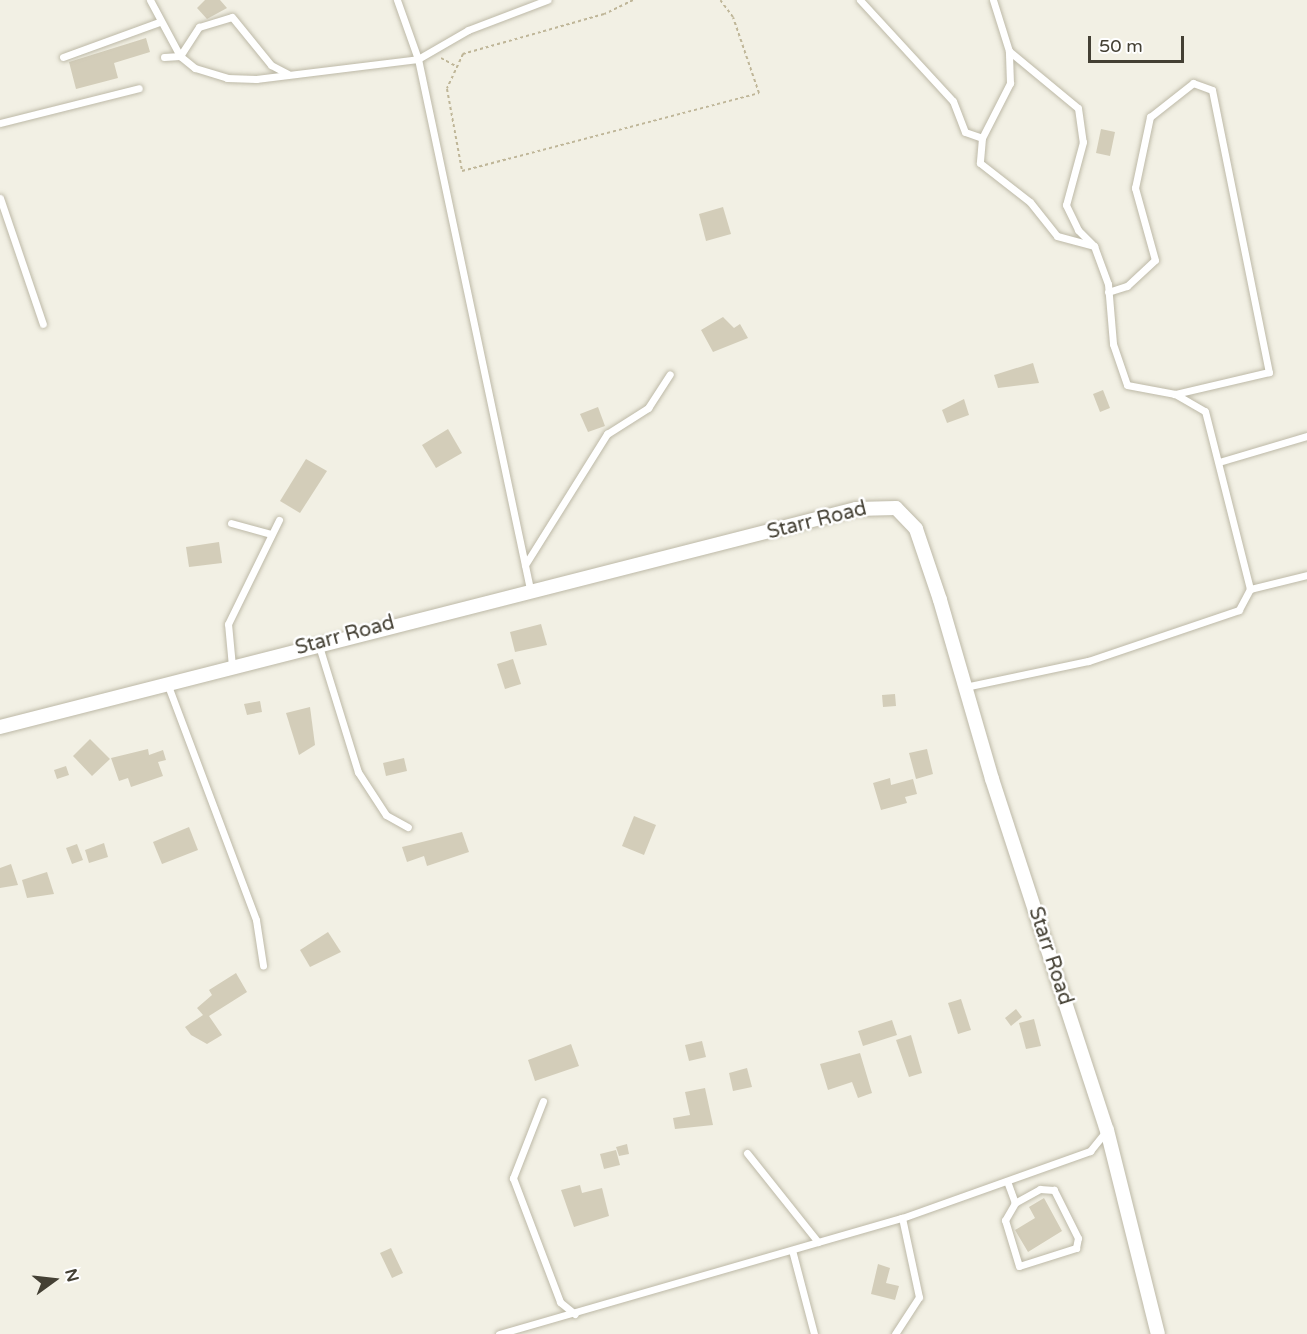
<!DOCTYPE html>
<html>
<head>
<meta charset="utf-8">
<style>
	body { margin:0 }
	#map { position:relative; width:1307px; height:1334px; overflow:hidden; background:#f2f0e4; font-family:"Varela Round",sans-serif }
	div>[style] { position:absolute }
	.building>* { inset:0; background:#d3cdb9 }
	.path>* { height:2px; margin-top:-1px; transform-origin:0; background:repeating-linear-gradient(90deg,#bfb698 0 3px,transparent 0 6px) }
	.roads { filter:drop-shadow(0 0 2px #bdb9a7) drop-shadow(0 0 2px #bdb9a7) }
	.lane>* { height:7px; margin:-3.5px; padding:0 3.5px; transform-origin:3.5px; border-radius:3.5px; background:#fff }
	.street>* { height:14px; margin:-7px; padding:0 7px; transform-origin:7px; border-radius:7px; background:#fff }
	span { translate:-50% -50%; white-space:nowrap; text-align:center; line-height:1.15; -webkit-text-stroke:5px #fff; paint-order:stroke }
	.street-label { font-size:20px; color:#444034 }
	.north { position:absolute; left:24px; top:1250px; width:60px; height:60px; -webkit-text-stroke:4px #fff; paint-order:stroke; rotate:75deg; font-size:16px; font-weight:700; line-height:24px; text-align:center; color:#444034 }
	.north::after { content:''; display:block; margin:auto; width:21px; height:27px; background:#444034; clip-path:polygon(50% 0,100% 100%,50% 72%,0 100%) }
	.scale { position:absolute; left:1088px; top:36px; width:96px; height:27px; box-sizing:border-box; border:3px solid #444034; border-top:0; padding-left:8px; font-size:18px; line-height:21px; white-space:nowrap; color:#444034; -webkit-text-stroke:4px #fff; paint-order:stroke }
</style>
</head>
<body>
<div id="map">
	<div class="building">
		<div style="clip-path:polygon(205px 0,220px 0,227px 8px,207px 19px,197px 8px)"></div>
		<div style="clip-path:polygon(146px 38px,150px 52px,114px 63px,118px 78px,76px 89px,69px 62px)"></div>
		<div style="clip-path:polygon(1101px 129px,1115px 132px,1110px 156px,1096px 153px)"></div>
		<div style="clip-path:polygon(723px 207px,731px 234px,706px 241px,699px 214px)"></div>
		<div style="clip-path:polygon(723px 317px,734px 328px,740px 324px,748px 338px,713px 352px,701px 330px)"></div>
		<div style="clip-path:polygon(1033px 363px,1039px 383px,998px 388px,994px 375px)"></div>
		<div style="clip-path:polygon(1103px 390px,1110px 408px,1100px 412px,1093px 394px)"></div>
		<div style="clip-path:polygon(964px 399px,969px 415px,947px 423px,942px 410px)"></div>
		<div style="clip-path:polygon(598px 407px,605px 426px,588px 432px,580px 414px)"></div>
		<div style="clip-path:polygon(448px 429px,462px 453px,436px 468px,422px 445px)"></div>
		<div style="clip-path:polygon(306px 459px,327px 471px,300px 513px,280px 501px)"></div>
		<div style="clip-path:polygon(219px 542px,222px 563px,189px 567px,186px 547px)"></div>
		<div style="clip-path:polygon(541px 624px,547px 645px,515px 652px,510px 632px)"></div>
		<div style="clip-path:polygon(513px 659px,521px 684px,505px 689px,497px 664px)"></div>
		<div style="clip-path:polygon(895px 694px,896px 706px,883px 707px,882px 695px)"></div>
		<div style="clip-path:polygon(260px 701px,262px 712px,247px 715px,244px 704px)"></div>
		<div style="clip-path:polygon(310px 707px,315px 745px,299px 755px,286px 713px)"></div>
		<div style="clip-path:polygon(90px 739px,110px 759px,92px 776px,73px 756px)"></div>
		<div style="clip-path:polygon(148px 749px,149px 755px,163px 750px,166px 760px,158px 762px,163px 776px,131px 787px,128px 778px,119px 781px,111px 758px)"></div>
		<div style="clip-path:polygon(927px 749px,933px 774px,916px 779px,909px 753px)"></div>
		<div style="clip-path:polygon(404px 758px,407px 771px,386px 776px,383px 763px)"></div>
		<div style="clip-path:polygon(66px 766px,69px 775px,57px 779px,54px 770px)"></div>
		<div style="clip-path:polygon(890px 778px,891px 785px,913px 779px,917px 794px,905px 797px,907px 803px,881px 810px,873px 783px)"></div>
		<div style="clip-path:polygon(634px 816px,656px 825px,644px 855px,622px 846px)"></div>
		<div style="clip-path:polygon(189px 827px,198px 850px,162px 864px,153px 842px)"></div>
		<div style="clip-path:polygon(462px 832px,469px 852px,427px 866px,424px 856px,407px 862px,402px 847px)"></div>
		<div style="clip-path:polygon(104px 843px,108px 857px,89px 863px,85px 850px)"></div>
		<div style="clip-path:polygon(77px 844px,83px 860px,72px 864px,66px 848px)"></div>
		<div style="clip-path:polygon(11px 864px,18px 885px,0 888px,0 868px)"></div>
		<div style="clip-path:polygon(47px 872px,54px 894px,27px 898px,22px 880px)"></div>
		<div style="clip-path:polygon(328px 932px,341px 952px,310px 967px,300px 950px)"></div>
		<div style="clip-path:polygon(236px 973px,247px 992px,209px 1016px,222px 1035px,207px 1044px,191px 1035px,185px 1027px,203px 1015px,197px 1008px,212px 995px,209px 990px)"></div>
		<div style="clip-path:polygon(961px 999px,971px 1030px,958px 1034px,948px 1003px)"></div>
		<div style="clip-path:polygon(1016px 1009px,1022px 1017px,1011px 1026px,1005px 1018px)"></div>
		<div style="clip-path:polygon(1034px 1019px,1041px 1046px,1026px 1049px,1019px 1023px)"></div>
		<div style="clip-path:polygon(892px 1020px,897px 1035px,863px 1046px,858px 1031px)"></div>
		<div style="clip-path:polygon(911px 1035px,922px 1073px,909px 1077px,896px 1040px)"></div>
		<div style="clip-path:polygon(702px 1041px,706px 1057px,689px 1061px,685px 1045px)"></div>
		<div style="clip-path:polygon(571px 1044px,579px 1066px,535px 1081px,528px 1060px)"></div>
		<div style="clip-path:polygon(860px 1053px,872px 1093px,858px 1098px,852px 1082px,828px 1090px,820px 1064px)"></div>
		<div style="clip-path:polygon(747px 1068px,752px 1087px,733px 1091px,729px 1073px)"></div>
		<div style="clip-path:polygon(705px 1088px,713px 1125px,675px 1129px,673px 1118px,690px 1115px,685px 1092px)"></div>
		<div style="clip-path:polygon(627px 1144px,629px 1154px,619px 1156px,616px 1147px)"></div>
		<div style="clip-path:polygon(616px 1150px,620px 1165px,604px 1169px,600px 1154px)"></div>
		<div style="clip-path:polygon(580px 1185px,582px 1193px,602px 1188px,609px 1216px,574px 1227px,561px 1190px)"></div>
		<div style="clip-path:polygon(1044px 1198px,1062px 1231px,1028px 1252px,1015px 1230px,1035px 1218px,1029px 1207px)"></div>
		<div style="clip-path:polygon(391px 1248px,403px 1273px,392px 1278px,380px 1253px)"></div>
		<div style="clip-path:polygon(878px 1264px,890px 1268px,886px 1283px,899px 1286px,895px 1300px,871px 1294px)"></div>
	</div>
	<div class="path">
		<div style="left:633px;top:0;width:32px;rotate:154deg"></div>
		<div style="left:604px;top:14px;width:147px;rotate:164.2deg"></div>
		<div style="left:463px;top:54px;width:38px;rotate:115deg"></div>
		<div style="left:447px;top:89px;width:83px;rotate:79.6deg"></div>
		<div style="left:462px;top:171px;width:307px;rotate:-14.7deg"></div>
		<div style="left:759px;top:93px;width:80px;rotate:-108.9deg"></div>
		<div style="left:733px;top:17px;width:21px;rotate:-127deg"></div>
		<div style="left:441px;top:58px;width:18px;rotate:29deg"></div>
	</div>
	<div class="roads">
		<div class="lane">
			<div style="left:150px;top:0;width:64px;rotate:61.8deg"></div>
			<div style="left:180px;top:56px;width:35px;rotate:-57deg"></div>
			<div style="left:199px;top:27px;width:34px;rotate:-17deg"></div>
			<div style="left:232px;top:17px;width:62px;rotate:50.9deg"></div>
			<div style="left:271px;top:65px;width:19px;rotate:28deg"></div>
			<div style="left:860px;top:0;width:137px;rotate:47.4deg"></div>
			<div style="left:953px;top:101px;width:33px;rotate:69deg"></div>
			<div style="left:965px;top:132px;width:18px;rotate:19deg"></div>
			<div style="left:982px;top:138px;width:62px;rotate:-63deg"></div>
			<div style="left:1010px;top:83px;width:32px;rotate:-92deg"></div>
			<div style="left:1009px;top:51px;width:89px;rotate:39.6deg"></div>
			<div style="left:1078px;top:108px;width:34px;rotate:82deg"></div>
			<div style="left:1083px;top:142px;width:65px;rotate:105.1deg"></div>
			<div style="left:1066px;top:205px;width:28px;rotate:64deg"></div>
			<div style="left:1078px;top:230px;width:23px;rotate:45deg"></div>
			<div style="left:1094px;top:246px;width:40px;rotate:69.8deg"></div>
			<div style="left:1108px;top:284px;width:60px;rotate:85.2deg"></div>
			<div style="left:1113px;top:344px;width:43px;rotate:71.1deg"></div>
			<div style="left:1127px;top:385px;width:49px;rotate:10.6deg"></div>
			<div style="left:1175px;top:394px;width:34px;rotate:30deg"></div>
			<div style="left:1205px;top:411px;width:184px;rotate:75.8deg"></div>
			<div style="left:1250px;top:589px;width:24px;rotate:118deg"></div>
			<div style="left:1239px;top:610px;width:159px;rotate:161.3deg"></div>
			<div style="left:1088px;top:661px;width:126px;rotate:168.1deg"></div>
			<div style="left:993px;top:0;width:53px;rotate:72.6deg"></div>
			<div style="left:63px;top:57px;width:102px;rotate:-20deg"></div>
			<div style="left:164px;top:57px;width:16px;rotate:-4deg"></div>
			<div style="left:180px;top:56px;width:19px;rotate:39deg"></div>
			<div style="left:195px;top:68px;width:34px;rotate:17deg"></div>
			<div style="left:227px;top:78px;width:29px;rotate:2deg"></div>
			<div style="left:256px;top:79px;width:163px;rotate:-7deg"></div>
			<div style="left:418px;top:59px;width:63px;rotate:-109.6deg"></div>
			<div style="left:0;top:123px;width:143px;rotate:-14.1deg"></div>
			<div style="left:982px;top:138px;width:25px;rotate:95deg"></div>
			<div style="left:980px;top:163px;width:63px;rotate:38deg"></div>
			<div style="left:1030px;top:202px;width:43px;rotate:51.5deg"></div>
			<div style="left:1057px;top:236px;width:38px;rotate:15deg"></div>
			<div style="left:0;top:198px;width:133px;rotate:71.2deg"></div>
			<div style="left:1108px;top:292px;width:20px;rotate:-18deg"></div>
			<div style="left:1127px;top:286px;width:38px;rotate:-43deg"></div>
			<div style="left:1155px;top:260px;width:75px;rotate:-105.5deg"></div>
			<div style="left:1135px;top:188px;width:73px;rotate:-78.1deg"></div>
			<div style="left:1150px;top:117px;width:55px;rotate:-38.3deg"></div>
			<div style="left:1193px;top:83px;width:20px;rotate:20deg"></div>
			<div style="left:1212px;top:90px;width:288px;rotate:78.6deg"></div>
			<div style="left:1269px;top:372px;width:97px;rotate:166.8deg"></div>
			<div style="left:1219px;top:462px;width:92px;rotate:-16.5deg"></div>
			<div style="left:231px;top:523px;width:41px;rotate:15.4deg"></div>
			<div style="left:525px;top:565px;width:155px;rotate:-58deg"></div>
			<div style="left:607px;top:434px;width:49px;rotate:-32.4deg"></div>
			<div style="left:648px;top:408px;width:40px;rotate:-57.1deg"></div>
			<div style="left:530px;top:589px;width:542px;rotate:-101.93deg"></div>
			<div style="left:418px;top:59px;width:58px;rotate:-30.1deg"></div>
			<div style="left:468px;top:30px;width:85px;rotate:-20.8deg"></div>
			<div style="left:1250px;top:589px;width:59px;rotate:-13.8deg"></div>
			<div style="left:319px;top:646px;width:132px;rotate:72.8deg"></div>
			<div style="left:358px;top:772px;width:51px;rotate:56.9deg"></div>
			<div style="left:386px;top:815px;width:25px;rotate:29deg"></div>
			<div style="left:232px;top:666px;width:42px;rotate:-95.4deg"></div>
			<div style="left:228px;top:624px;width:116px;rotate:-63.9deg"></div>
			<div style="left:167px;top:683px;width:253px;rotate:69.4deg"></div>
			<div style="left:256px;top:920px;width:46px;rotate:81.2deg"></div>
			<div style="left:543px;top:1101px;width:83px;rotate:111.3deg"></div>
			<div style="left:513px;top:1178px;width:133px;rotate:69.2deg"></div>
			<div style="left:560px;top:1302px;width:19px;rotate:39deg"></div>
			<div style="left:747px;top:1153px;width:114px;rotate:51.4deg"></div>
			<div style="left:1007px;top:1181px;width:23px;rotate:70deg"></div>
			<div style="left:1015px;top:1203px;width:20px;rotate:120deg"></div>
			<div style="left:1005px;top:1220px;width:48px;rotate:73.1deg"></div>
			<div style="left:1019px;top:1266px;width:60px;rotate:-17.5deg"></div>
			<div style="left:1076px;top:1248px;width:10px;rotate:-79deg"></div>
			<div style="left:1078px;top:1238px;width:54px;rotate:-116.6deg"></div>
			<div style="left:1054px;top:1190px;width:14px;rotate:-176deg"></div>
			<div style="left:1040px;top:1189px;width:29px;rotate:151deg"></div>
			<div style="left:792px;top:1250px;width:87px;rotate:75.3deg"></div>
			<div style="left:499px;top:1334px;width:419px;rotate:-16.1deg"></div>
			<div style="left:902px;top:1218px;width:200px;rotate:-19.6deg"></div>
			<div style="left:1090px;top:1151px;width:27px;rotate:-51deg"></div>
			<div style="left:895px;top:1334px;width:44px;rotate:-57deg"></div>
			<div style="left:919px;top:1297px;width:81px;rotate:-102.1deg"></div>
		</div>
		<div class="street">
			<div style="left:0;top:727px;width:883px;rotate:-14.29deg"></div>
			<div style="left:856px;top:509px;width:40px;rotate:-1.4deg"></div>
			<div style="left:896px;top:508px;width:29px;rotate:46deg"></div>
			<div style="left:916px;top:529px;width:75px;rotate:71.3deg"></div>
			<div style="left:940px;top:600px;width:186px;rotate:73.8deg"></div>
			<div style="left:992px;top:779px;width:369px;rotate:71.9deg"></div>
			<div style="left:1107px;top:1130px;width:210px;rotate:76deg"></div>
		</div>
	</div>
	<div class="street-label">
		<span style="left:817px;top:521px;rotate:-14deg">Starr Road</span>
		<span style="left:345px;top:636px;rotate:-15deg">Starr Road</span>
		<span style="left:1050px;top:956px;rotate:72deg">Starr Road</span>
	</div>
	<div class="north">N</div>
	<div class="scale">50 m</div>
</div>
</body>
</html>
